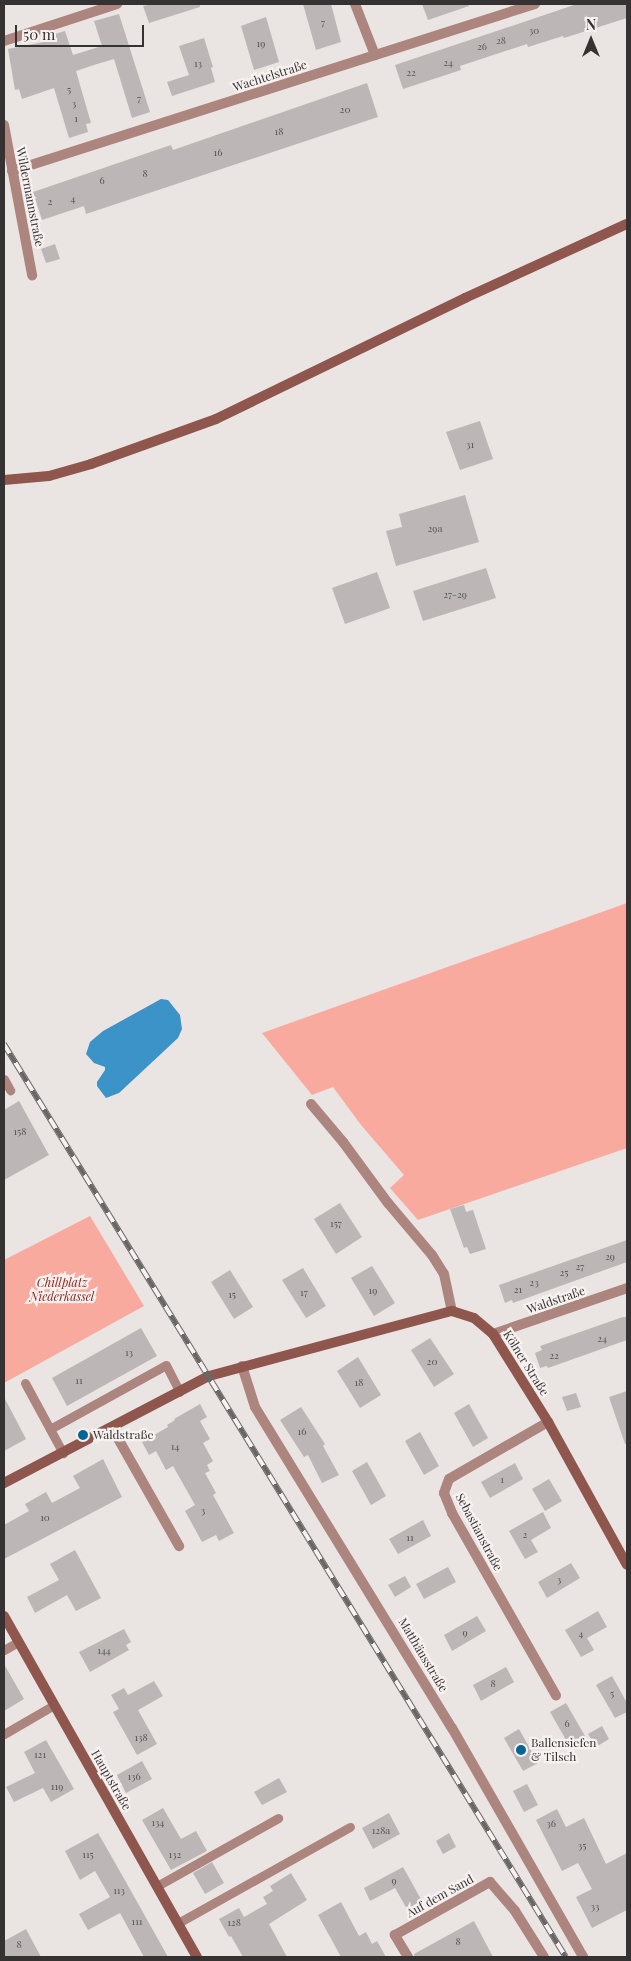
<!DOCTYPE html>
<html>
<head>
<meta charset="utf-8">
<style>
	body { margin:0 }
	#map { position:relative; width:631px; height:1961px; overflow:hidden; background:#eae4e3; font-family:"Playfair Display",serif }
	div>[style] { position:absolute }
	.green>* { inset:0; background:#f8aa9f }
	.water>* { inset:0; background:#3c93c7 }
	.building>* { inset:0; background:#bcb7b6 }
	.lane>* { height:9px; margin:-4.5px; padding:0 4.5px; transform-origin:4.5px; border-radius:4.5px; background:#ad857f }
	.street>* { height:10px; margin:-5px; padding:0 5px; transform-origin:5px; border-radius:5px; background:#ad857f }
	.secondary>* { height:10px; margin:-5px; padding:0 5px; transform-origin:5px; border-radius:5px; background:#8f564e }
	.rail>* { height:5.5px; margin-top:-2.75px; transform-origin:0; background:repeating-linear-gradient(90deg,#f7f1f0 0 11px,#696666 0 22px); box-sizing:border-box; border-block:1px solid #696666 }
	.dots>* { width:14px; height:14px; translate:-50% -50%; box-sizing:border-box; border:2px solid #f7f1f0; border-radius:50% }
	span { translate:-50% -50%; white-space:nowrap; text-align:center; line-height:1.15; -webkit-text-stroke:4.5px #f7f1f0; paint-order:stroke }
	.number-label { font-size:10px; color:#565353 }
	.number-label span { -webkit-text-stroke-width:0 }
	.street-label { font-size:12px; color:#343232 }
	.park-label { font-size:12px; color:#8f241e; font-style:italic }
	.poi-label { font-size:12px; color:#343232 }
	.left { translate:0 -50%; text-align:left }
	.frame { position:absolute; inset:0; border:5px solid #343232; pointer-events:none }
	.north { position:absolute; left:566px; top:15px; width:50px; height:50px; -webkit-text-stroke:4px #f7f1f0; paint-order:stroke; rotate:0deg; font-size:14px; font-weight:700; line-height:20px; text-align:center; color:#343232 }
	.north::after { content:''; display:block; margin:auto; width:18px; height:22px; background:#343232; clip-path:polygon(50% 0,100% 100%,50% 72%,0 100%) }
	.scale { position:absolute; left:15px; top:25px; width:129px; height:22px; box-sizing:border-box; border:2px solid #343232; border-top:0; padding-left:6px; font-size:15px; line-height:18px; white-space:nowrap; color:#343232; -webkit-text-stroke:4px #f7f1f0; paint-order:stroke }
</style>
</head>
<body>
<div id="map">
	<div class="green">
		<div style="clip-path:polygon(627px 903px,627px 1148px,418px 1220px,390px 1188px,404px 1175px,361px 1125px,333px 1087px,312px 1095px,262px 1033px)"></div>
		<div style="clip-path:polygon(90px 1216px,144px 1306px,4px 1383px,4px 1260px)"></div>
	</div>
	<div class="water">
		<div style="clip-path:polygon(161px 999px,168px 1000px,180px 1015px,182px 1029px,178px 1038px,119px 1093px,106px 1098px,97px 1086px,97px 1082px,105px 1070px,105px 1067px,94px 1063px,86px 1054px,90px 1042px,103px 1031px)"></div>
	</div>
	<div class="building">
		<div style="clip-path:polygon(152px 4px,200px 4px,200px 7px,149px 23px,143px 6px)"></div>
		<div style="clip-path:polygon(303px 4px,331px 4px,341px 42px,316px 50px)"></div>
		<div style="clip-path:polygon(422px 4px,469px 4px,469px 6px,428px 20px)"></div>
		<div style="clip-path:polygon(577px 4px,627px 4px,627px 18px,564px 38px,563px 36px,528px 47px,527px 44px,460px 66px,461px 70px,403px 89px,395px 65px)"></div>
		<div style="clip-path:polygon(119px 14px,150px 112px,132px 118px,114px 59px,97px 64px,76px 71px,91px 123px,86px 124px,88px 132px,69px 138px,54px 88px,22px 99px,19px 89px,15px 90px,8px 49px,43px 42px,41px 38px,65px 31px,73px 55px,102px 46px,94px 21px)"></div>
		<div style="clip-path:polygon(266px 17px,279px 62px,254px 70px,241px 26px)"></div>
		<div style="clip-path:polygon(204px 38px,213px 67px,211px 68px,215px 82px,172px 96px,167px 82px,189px 75px,179px 46px)"></div>
		<div style="clip-path:polygon(367px 83px,378px 117px,86px 214px,84px 206px,42px 220px,33px 192px,171px 145px,173px 150px)"></div>
		<div style="clip-path:polygon(55px 244px,60px 259px,46px 263px,41px 249px)"></div>
		<div style="clip-path:polygon(480px 421px,493px 459px,460px 470px,446px 432px)"></div>
		<div style="clip-path:polygon(465px 495px,479px 542px,396px 566px,386px 531px,402px 527px,399px 514px)"></div>
		<div style="clip-path:polygon(486px 568px,496px 598px,423px 621px,413px 591px)"></div>
		<div style="clip-path:polygon(377px 572px,390px 608px,345px 624px,332px 588px)"></div>
		<div style="clip-path:polygon(19px 1101px,49px 1155px,4px 1180px,4px 1110px)"></div>
		<div style="clip-path:polygon(340px 1203px,362px 1237px,336px 1254px,314px 1219px)"></div>
		<div style="clip-path:polygon(464px 1205px,466px 1212px,473px 1210px,486px 1249px,470px 1254px,467px 1247px,464px 1248px,450px 1209px)"></div>
		<div style="clip-path:polygon(627px 1240px,627px 1262px,513px 1303px,512px 1300px,505px 1303px,499px 1285px)"></div>
		<div style="clip-path:polygon(372px 1266px,395px 1303px,374px 1316px,351px 1278px)"></div>
		<div style="clip-path:polygon(303px 1268px,326px 1306px,306px 1318px,282px 1280px)"></div>
		<div style="clip-path:polygon(230px 1270px,253px 1307px,234px 1319px,211px 1282px)"></div>
		<div style="clip-path:polygon(623px 1317px,627px 1317px,627px 1340px,548px 1368px,547px 1366px,540px 1368px,535px 1353px,542px 1350px,540px 1346px)"></div>
		<div style="clip-path:polygon(141px 1328px,157px 1356px,67px 1406px,52px 1378px)"></div>
		<div style="clip-path:polygon(430px 1338px,454px 1374px,434px 1387px,411px 1350px)"></div>
		<div style="clip-path:polygon(358px 1357px,381px 1395px,360px 1408px,337px 1371px)"></div>
		<div style="clip-path:polygon(627px 1391px,627px 1444px,625px 1444px,609px 1397px)"></div>
		<div style="clip-path:polygon(576px 1393px,581px 1407px,567px 1411px,562px 1397px)"></div>
		<div style="clip-path:polygon(4px 1397px,26px 1439px,4px 1451px)"></div>
		<div style="clip-path:polygon(200px 1404px,207px 1417px,200px 1421px,210px 1439px,203px 1443px,213px 1461px,207px 1465px,210px 1471px,205px 1473px,216px 1493px,213px 1495px,234px 1533px,219px 1541px,216px 1535px,202px 1542px,185px 1511px,195px 1505px,173px 1466px,166px 1470px,156px 1451px,149px 1455px,142px 1442px,168px 1427px,167px 1425px,175px 1420px,174px 1419px)"></div>
		<div style="clip-path:polygon(469px 1404px,488px 1438px,473px 1447px,454px 1413px)"></div>
		<div style="clip-path:polygon(301px 1407px,325px 1444px,323px 1446px,339px 1475px,322px 1483px,308px 1455px,304px 1457px,280px 1420px)"></div>
		<div style="clip-path:polygon(420px 1432px,439px 1466px,424px 1475px,405px 1441px)"></div>
		<div style="clip-path:polygon(103px 1459px,122px 1497px,4px 1559px,4px 1525px,29px 1511px,25px 1504px,46px 1492px,52px 1503px,80px 1488px,73px 1476px)"></div>
		<div style="clip-path:polygon(367px 1462px,386px 1496px,371px 1505px,352px 1471px)"></div>
		<div style="clip-path:polygon(515px 1463px,523px 1479px,490px 1498px,481px 1482px)"></div>
		<div style="clip-path:polygon(549px 1479px,562px 1501px,545px 1511px,532px 1489px)"></div>
		<div style="clip-path:polygon(543px 1512px,551px 1528px,531px 1540px,538px 1552px,525px 1559px,509px 1531px)"></div>
		<div style="clip-path:polygon(423px 1520px,431px 1536px,398px 1554px,389px 1539px)"></div>
		<div style="clip-path:polygon(75px 1550px,101px 1598px,76px 1611px,67px 1595px,35px 1613px,27px 1597px,59px 1580px,50px 1564px)"></div>
		<div style="clip-path:polygon(571px 1563px,580px 1578px,547px 1598px,538px 1582px)"></div>
		<div style="clip-path:polygon(448px 1567px,456px 1582px,424px 1599px,416px 1584px)"></div>
		<div style="clip-path:polygon(405px 1576px,411px 1587px,395px 1597px,388px 1585px)"></div>
		<div style="clip-path:polygon(598px 1611px,607px 1627px,587px 1638px,594px 1650px,581px 1657px,565px 1630px)"></div>
		<div style="clip-path:polygon(477px 1616px,486px 1631px,452px 1651px,444px 1635px)"></div>
		<div style="clip-path:polygon(124px 1629px,131px 1642px,126px 1645px,129px 1650px,90px 1672px,79px 1652px)"></div>
		<div style="clip-path:polygon(4px 1664px,24px 1699px,4px 1711px)"></div>
		<div style="clip-path:polygon(506px 1667px,514px 1682px,481px 1701px,473px 1685px)"></div>
		<div style="clip-path:polygon(612px 1676px,627px 1703px,627px 1712px,615px 1718px,596px 1685px)"></div>
		<div style="clip-path:polygon(154px 1681px,163px 1696px,138px 1710px,157px 1744px,137px 1755px,113px 1712px,119px 1709px,111px 1695px,124px 1688px,128px 1695px)"></div>
		<div style="clip-path:polygon(566px 1703px,585px 1736px,569px 1745px,550px 1712px)"></div>
		<div style="clip-path:polygon(602px 1726px,609px 1739px,596px 1747px,588px 1734px)"></div>
		<div style="clip-path:polygon(519px 1729px,538px 1763px,523px 1771px,504px 1738px)"></div>
		<div style="clip-path:polygon(46px 1740px,74px 1789px,51px 1802px,43px 1788px,14px 1802px,6px 1787px,35px 1773px,24px 1752px)"></div>
		<div style="clip-path:polygon(142px 1761px,152px 1779px,126px 1793px,117px 1775px)"></div>
		<div style="clip-path:polygon(279px 1778px,287px 1792px,262px 1805px,254px 1792px)"></div>
		<div style="clip-path:polygon(527px 1784px,538px 1805px,524px 1812px,513px 1791px)"></div>
		<div style="clip-path:polygon(163px 1808px,181px 1839px,196px 1831px,207px 1851px,171px 1870px,142px 1820px)"></div>
		<div style="clip-path:polygon(557px 1809px,566px 1827px,584px 1818px,606px 1864px,627px 1853px,627px 1910px,592px 1928px,576px 1897px,592px 1889px,578px 1863px,562px 1871px,536px 1820px)"></div>
		<div style="clip-path:polygon(389px 1813px,400px 1834px,373px 1849px,362px 1828px)"></div>
		<div style="clip-path:polygon(98px 1833px,122px 1875px,168px 1957px,144px 1957px,120px 1913px,88px 1930px,79px 1914px,110px 1897px,95px 1871px,80px 1880px,65px 1851px)"></div>
		<div style="clip-path:polygon(449px 1833px,456px 1847px,443px 1854px,436px 1841px)"></div>
		<div style="clip-path:polygon(212px 1862px,224px 1883px,205px 1894px,193px 1873px)"></div>
		<div style="clip-path:polygon(403px 1867px,422px 1901px,407px 1909px,395px 1888px,370px 1901px,364px 1888px)"></div>
		<div style="clip-path:polygon(291px 1873px,307px 1900px,269px 1924px,287px 1957px,243px 1957px,231px 1936px,229px 1937px,219px 1919px,239px 1908px,244px 1917px,267px 1904px,263px 1897px,273px 1891px,270px 1886px)"></div>
		<div style="clip-path:polygon(341px 1902px,359px 1936px,366px 1932px,372px 1944px,377px 1941px,386px 1957px,341px 1957px,318px 1915px)"></div>
		<div style="clip-path:polygon(474px 1921px,493px 1957px,415px 1957px,414px 1954px)"></div>
		<div style="clip-path:polygon(26px 1929px,41px 1957px,4px 1957px,4px 1941px)"></div>
	</div>
	<div class="lane">
		<div style="left:4px;top:1079px;width:13px;rotate:61deg"></div>
		<div style="left:25px;top:1383px;width:80px;rotate:61.5deg"></div>
		<div style="left:50px;top:1429px;width:132px;rotate:-28.9deg"></div>
		<div style="left:166px;top:1365px;width:30px;rotate:63deg"></div>
		<div style="left:4px;top:1650px;width:16px;rotate:-30deg"></div>
		<div style="left:4px;top:1734px;width:58px;rotate:-30.1deg"></div>
		<div style="left:157px;top:1886px;width:139px;rotate:-29.3deg"></div>
		<div style="left:178px;top:1923px;width:197px;rotate:-29.2deg"></div>
	</div>
	<div class="street">
		<div style="left:355px;top:4px;width:55px;rotate:68.6deg"></div>
		<div style="left:4px;top:41px;width:119px;rotate:-18.1deg"></div>
		<div style="left:4px;top:125px;width:153px;rotate:79.4deg"></div>
		<div style="left:12px;top:171px;width:549px;rotate:-17.71deg"></div>
		<div style="left:311px;top:1104px;width:50px;rotate:49.9deg"></div>
		<div style="left:343px;top:1142px;width:76px;rotate:53.6deg"></div>
		<div style="left:388px;top:1203px;width:68px;rotate:49.8deg"></div>
		<div style="left:432px;top:1255px;width:22px;rotate:58deg"></div>
		<div style="left:444px;top:1274px;width:38px;rotate:78deg"></div>
		<div style="left:493px;top:1334px;width:142px;rotate:-18.9deg"></div>
		<div style="left:242px;top:1366px;width:43px;rotate:72.4deg"></div>
		<div style="left:255px;top:1407px;width:377px;rotate:58.5deg"></div>
		<div style="left:452px;top:1728px;width:264px;rotate:60.2deg"></div>
		<div style="left:548px;top:1422px;width:114px;rotate:150.1deg"></div>
		<div style="left:449px;top:1479px;width:15px;rotate:110deg"></div>
		<div style="left:444px;top:1493px;width:22px;rotate:68deg"></div>
		<div style="left:452px;top:1513px;width:210px;rotate:60.3deg"></div>
		<div style="left:112px;top:1428px;width:136px;rotate:60.4deg"></div>
		<div style="left:408px;top:1957px;width:26px;rotate:-121deg"></div>
		<div style="left:395px;top:1935px;width:109px;rotate:-29.2deg"></div>
		<div style="left:490px;top:1882px;width:38px;rotate:49deg"></div>
		<div style="left:515px;top:1911px;width:54px;rotate:57.8deg"></div>
	</div>
	<div class="secondary">
		<div style="left:4px;top:480px;width:45px;rotate:-5.1deg"></div>
		<div style="left:49px;top:476px;width:44px;rotate:-15.9deg"></div>
		<div style="left:91px;top:464px;width:133px;rotate:-19.8deg"></div>
		<div style="left:216px;top:419px;width:277px;rotate:-25.9deg"></div>
		<div style="left:465px;top:298px;width:178px;rotate:-24.6deg"></div>
		<div style="left:4px;top:1483px;width:231px;rotate:-27.6deg"></div>
		<div style="left:209px;top:1376px;width:252px;rotate:-15deg"></div>
		<div style="left:452px;top:1311px;width:23px;rotate:18deg"></div>
		<div style="left:474px;top:1318px;width:25px;rotate:40deg"></div>
		<div style="left:493px;top:1334px;width:104px;rotate:58deg"></div>
		<div style="left:548px;top:1422px;width:163px;rotate:61.1deg"></div>
		<div style="left:4px;top:1616px;width:392px;rotate:60.5deg"></div>
	</div>
	<div class="rail">
		<div style="left:4px;top:1044px;width:1072px;rotate:58.39deg"></div>
	</div>
	<div class="dots">
		<div style="left:83px;top:1435px;background:#046695"></div>
		<div style="left:521px;top:1750px;background:#046695"></div>
	</div>
	<div class="number-label">
		<span style="left:323px;top:23px">7</span>
		<span style="left:534px;top:31px">30</span>
		<span style="left:501px;top:41px">28</span>
		<span style="left:261px;top:44px">19</span>
		<span style="left:482px;top:47px">26</span>
		<span style="left:448px;top:63px">24</span>
		<span style="left:198px;top:64px">13</span>
		<span style="left:411px;top:73px">22</span>
		<span style="left:69px;top:90px">5</span>
		<span style="left:139px;top:99px">7</span>
		<span style="left:74px;top:104px">3</span>
		<span style="left:345px;top:110px">20</span>
		<span style="left:76px;top:119px">1</span>
		<span style="left:279px;top:132px">18</span>
		<span style="left:218px;top:153px">16</span>
		<span style="left:145px;top:174px">8</span>
		<span style="left:102px;top:181px">6</span>
		<span style="left:73px;top:199px">4</span>
		<span style="left:50px;top:202px">2</span>
		<span style="left:470px;top:445px">31</span>
		<span style="left:435px;top:529px">29a</span>
		<span style="left:455px;top:595px">27-29</span>
		<span style="left:20px;top:1132px">158</span>
		<span style="left:336px;top:1224px">157</span>
		<span style="left:610px;top:1257px">29</span>
		<span style="left:580px;top:1267px">27</span>
		<span style="left:564px;top:1273px">25</span>
		<span style="left:534px;top:1283px">23</span>
		<span style="left:518px;top:1290px">21</span>
		<span style="left:373px;top:1291px">19</span>
		<span style="left:304px;top:1293px">17</span>
		<span style="left:232px;top:1295px">15</span>
		<span style="left:602px;top:1339px">24</span>
		<span style="left:129px;top:1353px">13</span>
		<span style="left:554px;top:1356px">22</span>
		<span style="left:432px;top:1362px">20</span>
		<span style="left:79px;top:1381px">11</span>
		<span style="left:359px;top:1383px">18</span>
		<span style="left:302px;top:1432px">16</span>
		<span style="left:175px;top:1447px">14</span>
		<span style="left:502px;top:1480px">1</span>
		<span style="left:203px;top:1511px">3</span>
		<span style="left:45px;top:1518px">10</span>
		<span style="left:525px;top:1535px">2</span>
		<span style="left:410px;top:1538px">11</span>
		<span style="left:559px;top:1580px">3</span>
		<span style="left:465px;top:1633px">9</span>
		<span style="left:581px;top:1634px">4</span>
		<span style="left:104px;top:1651px">144</span>
		<span style="left:493px;top:1684px">8</span>
		<span style="left:612px;top:1694px">5</span>
		<span style="left:567px;top:1724px">6</span>
		<span style="left:141px;top:1738px">138</span>
		<span style="left:40px;top:1755px">121</span>
		<span style="left:134px;top:1777px">136</span>
		<span style="left:57px;top:1787px">119</span>
		<span style="left:158px;top:1823px">134</span>
		<span style="left:551px;top:1824px">36</span>
		<span style="left:381px;top:1831px">128a</span>
		<span style="left:582px;top:1846px">35</span>
		<span style="left:88px;top:1855px">115</span>
		<span style="left:175px;top:1855px">132</span>
		<span style="left:394px;top:1881px">9</span>
		<span style="left:119px;top:1891px">113</span>
		<span style="left:595px;top:1907px">33</span>
		<span style="left:137px;top:1922px">111</span>
		<span style="left:234px;top:1923px">128</span>
		<span style="left:458px;top:1942px">8</span>
		<span style="left:19px;top:1945px">8</span>
	</div>
	<div class="street-label">
		<span style="left:270px;top:76px;rotate:-18deg">Wachtelstraße</span>
		<span style="left:30px;top:197px;rotate:79deg">Wildermannstraße</span>
		<span style="left:556px;top:1300px;rotate:-19deg">Waldstraße</span>
		<span style="left:526px;top:1363px;rotate:58deg">Kölner Straße</span>
		<span style="left:479px;top:1532px;rotate:62deg">Sebastianstraße</span>
		<span style="left:423px;top:1655px;rotate:59deg">Matthäusstraße</span>
		<span style="left:111px;top:1780px;rotate:60deg">Hauptstraße</span>
		<span style="left:440px;top:1896px;rotate:-29deg">Auf dem Sand</span>
	</div>
	<div class="park-label">
		<span style="left:62px;top:1290px">Chillplatz<br>Niederkassel</span>
	</div>
	<div class="poi-label">
		<span class="left" style="left:93px;top:1435px">Waldstraße</span>
		<span class="left" style="left:531px;top:1750px">Ballensiefen<br>&amp; Tilsch</span>
	</div>
	<div class="frame"></div>
	<div class="north">N</div>
	<div class="scale">50 m</div>
</div>
</body>
</html>
